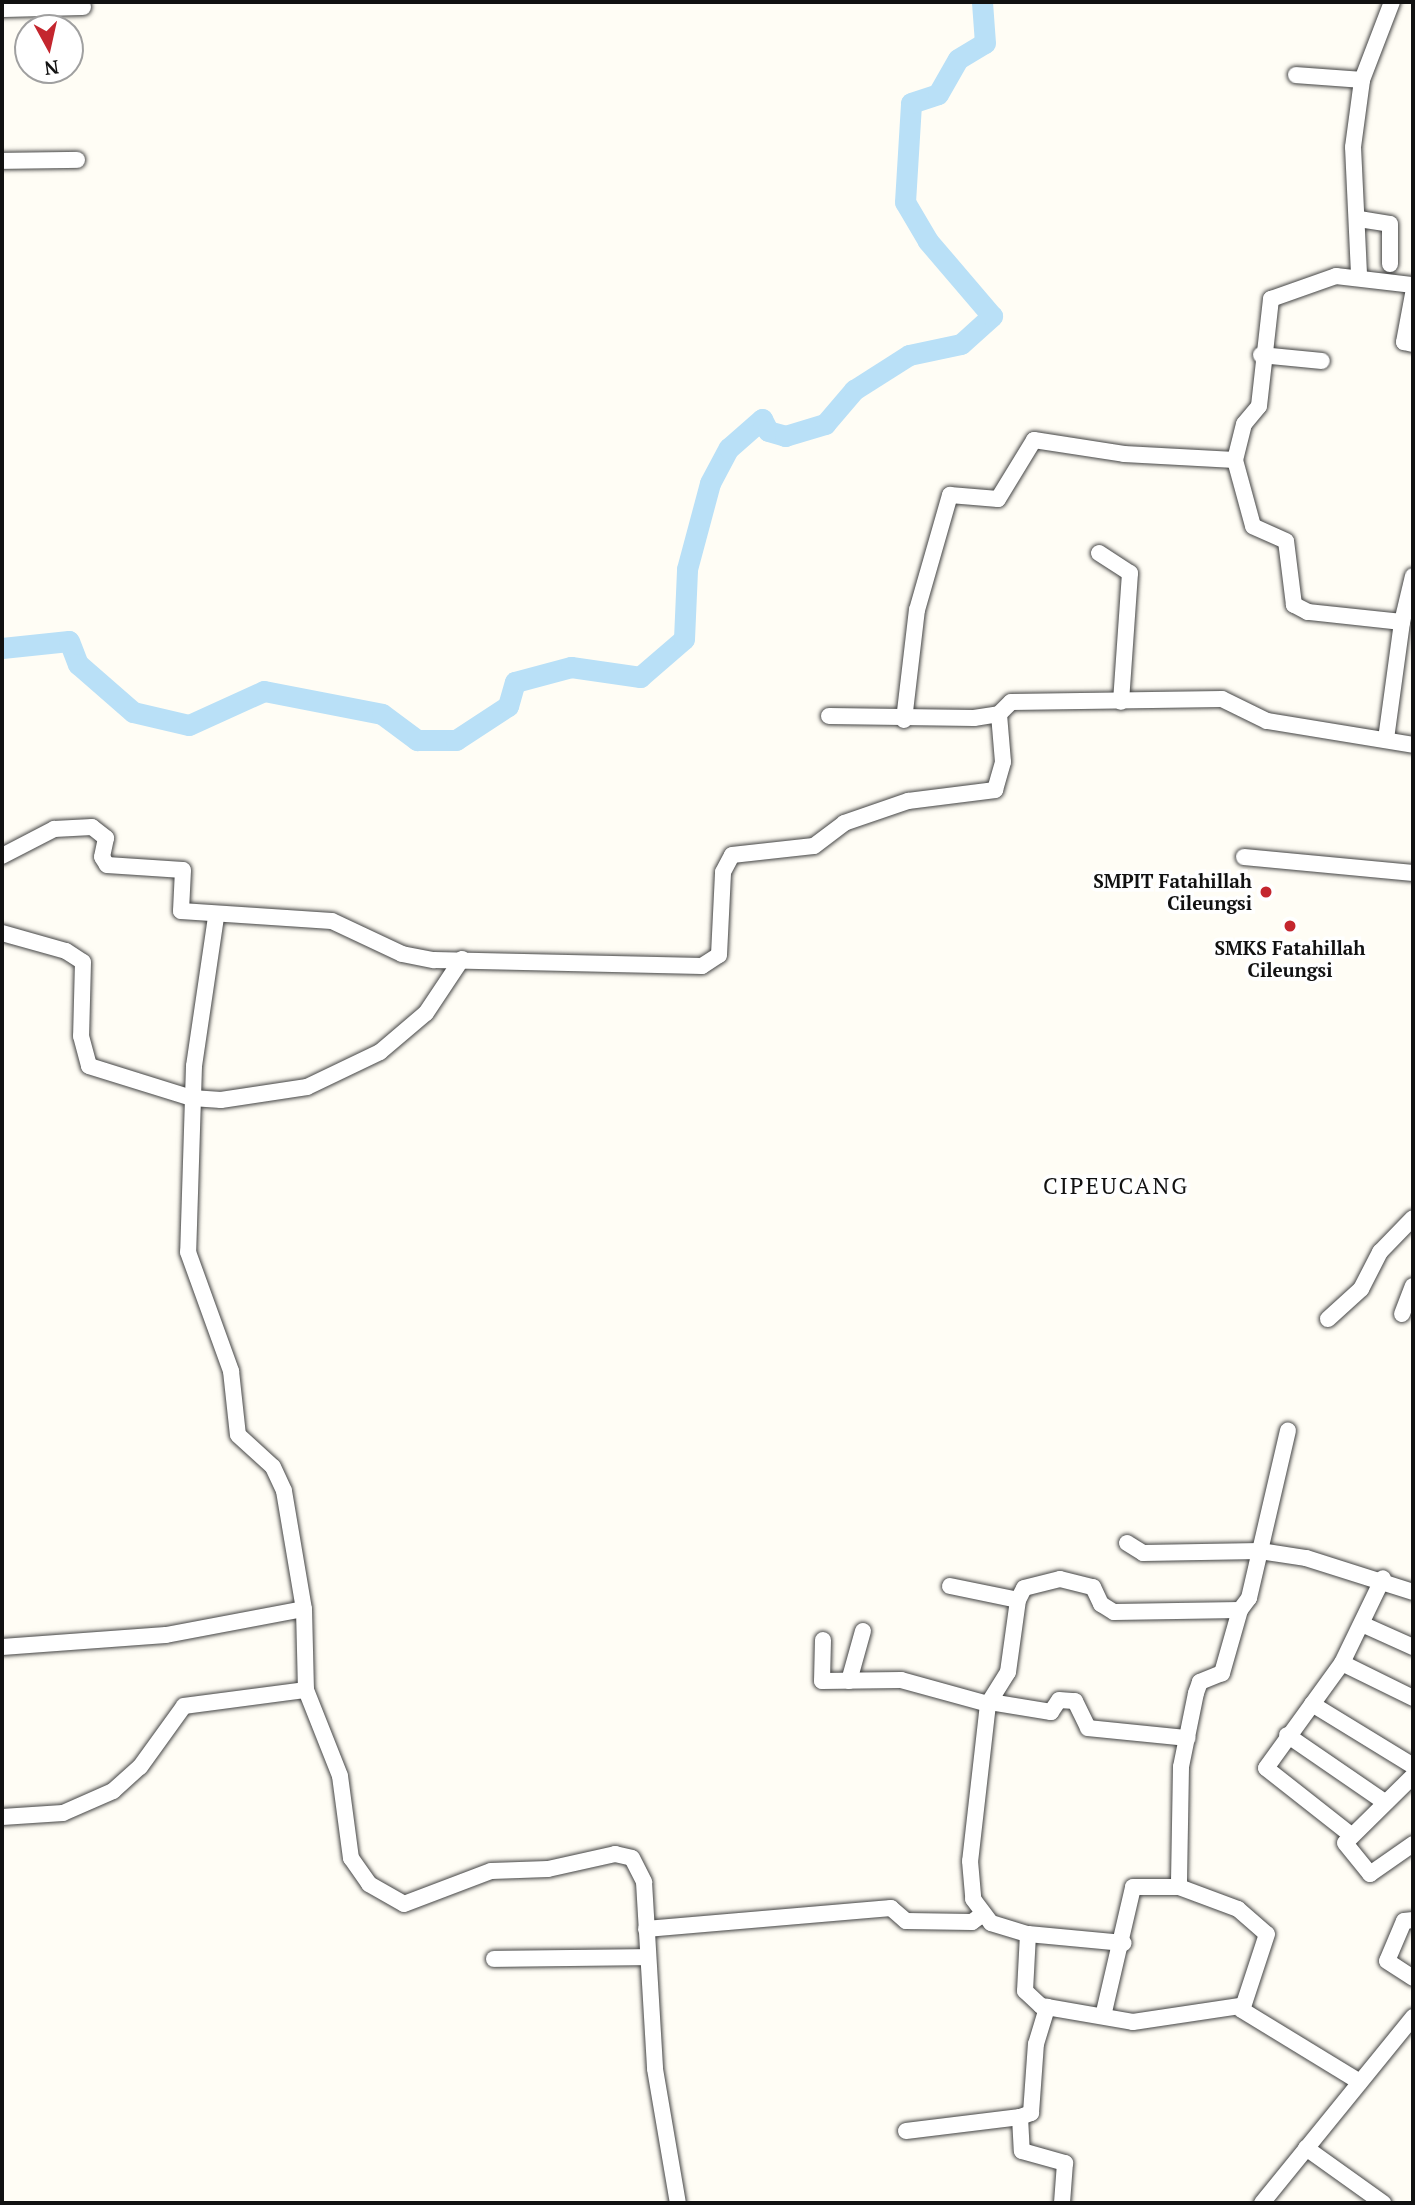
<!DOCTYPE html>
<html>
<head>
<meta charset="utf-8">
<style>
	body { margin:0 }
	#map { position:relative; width:1415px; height:2205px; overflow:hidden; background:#fffdf5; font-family:"PT Serif",serif }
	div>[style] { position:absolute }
	.river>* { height:21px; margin:-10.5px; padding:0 10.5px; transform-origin:10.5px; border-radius:10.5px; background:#b9e0f7 }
	.roads { filter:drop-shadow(0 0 2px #444) drop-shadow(0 0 2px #444) }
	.minor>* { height:16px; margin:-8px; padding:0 8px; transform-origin:8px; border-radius:8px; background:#fff }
	.dots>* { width:19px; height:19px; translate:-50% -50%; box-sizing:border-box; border:4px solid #fff; border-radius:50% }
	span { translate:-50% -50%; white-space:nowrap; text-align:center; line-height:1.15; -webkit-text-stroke:7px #fff; paint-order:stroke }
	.poi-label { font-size:19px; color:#111; font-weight:700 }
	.right { translate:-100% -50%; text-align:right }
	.quarter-label { font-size:23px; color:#111; letter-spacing:2px }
	.frame { position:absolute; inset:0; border:4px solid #111; pointer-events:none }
	.north { position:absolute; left:14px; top:14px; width:70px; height:70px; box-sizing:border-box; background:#fff; border:2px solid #a0a0a0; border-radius:50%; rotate:172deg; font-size:19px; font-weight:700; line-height:28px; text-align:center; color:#111 }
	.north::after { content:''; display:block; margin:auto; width:24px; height:32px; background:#c4262e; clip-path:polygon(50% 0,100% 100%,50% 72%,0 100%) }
</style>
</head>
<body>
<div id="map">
	<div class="river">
		<div style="left:2px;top:648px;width:67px;rotate:-6deg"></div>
		<div style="left:69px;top:641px;width:25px;rotate:69deg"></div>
		<div style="left:78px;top:664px;width:73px;rotate:41.1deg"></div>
		<div style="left:133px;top:712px;width:57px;rotate:13.1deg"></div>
		<div style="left:189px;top:725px;width:82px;rotate:-24.4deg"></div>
		<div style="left:264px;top:691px;width:120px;rotate:11deg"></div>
		<div style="left:382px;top:714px;width:44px;rotate:36.6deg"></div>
		<div style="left:417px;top:740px;width:39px"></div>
		<div style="left:456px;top:740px;width:62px;rotate:-33.2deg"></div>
		<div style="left:508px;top:706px;width:25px;rotate:-74deg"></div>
		<div style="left:515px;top:682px;width:58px;rotate:-15deg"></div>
		<div style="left:571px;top:667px;width:70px;rotate:8.2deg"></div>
		<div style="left:640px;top:677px;width:58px;rotate:-40.8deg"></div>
		<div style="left:684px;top:639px;width:70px;rotate:-87.5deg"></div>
		<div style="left:687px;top:569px;width:89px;rotate:-75deg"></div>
		<div style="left:710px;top:483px;width:40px;rotate:-62deg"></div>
		<div style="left:729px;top:448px;width:44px;rotate:-41.3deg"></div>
		<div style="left:762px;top:419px;width:13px;rotate:63deg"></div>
		<div style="left:768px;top:431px;width:18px;rotate:16deg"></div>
		<div style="left:785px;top:436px;width:42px;rotate:-16.7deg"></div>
		<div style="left:825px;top:424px;width:45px;rotate:-49.5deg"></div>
		<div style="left:854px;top:390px;width:65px;rotate:-32.5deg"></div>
		<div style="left:909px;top:355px;width:53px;rotate:-11.9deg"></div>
		<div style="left:961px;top:344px;width:42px;rotate:-42.1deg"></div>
		<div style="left:992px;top:316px;width:99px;rotate:-130.5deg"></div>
		<div style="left:928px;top:241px;width:45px;rotate:-120.5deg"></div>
		<div style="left:905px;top:202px;width:99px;rotate:-86.5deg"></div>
		<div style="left:911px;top:103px;width:28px;rotate:-18deg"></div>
		<div style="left:938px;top:94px;width:40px;rotate:-60.3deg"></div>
		<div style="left:958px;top:59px;width:31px;rotate:-31deg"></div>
		<div style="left:985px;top:43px;width:41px;rotate:-94.2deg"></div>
	</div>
	<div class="roads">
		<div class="minor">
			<div style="left:2px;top:9px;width:81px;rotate:-1.4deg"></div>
			<div style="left:1296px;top:75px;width:66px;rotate:4.3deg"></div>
			<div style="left:2px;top:161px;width:75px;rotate:-0.8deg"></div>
			<div style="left:1359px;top:219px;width:31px;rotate:9deg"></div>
			<div style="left:1390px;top:224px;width:40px;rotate:90deg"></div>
			<div style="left:1359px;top:274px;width:127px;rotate:-92.7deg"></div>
			<div style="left:1353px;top:147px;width:68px;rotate:-82.3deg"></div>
			<div style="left:1362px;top:80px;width:84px;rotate:-69deg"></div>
			<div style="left:1413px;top:294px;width:49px;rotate:100.6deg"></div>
			<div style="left:1404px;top:342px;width:9px;rotate:13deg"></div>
			<div style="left:1261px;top:355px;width:61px;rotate:5.6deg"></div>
			<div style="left:1099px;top:553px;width:37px;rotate:33deg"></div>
			<div style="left:1130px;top:573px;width:129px;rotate:94deg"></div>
			<div style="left:1402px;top:622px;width:47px;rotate:-76.6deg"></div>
			<div style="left:829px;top:716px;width:145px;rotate:0.8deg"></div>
			<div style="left:974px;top:718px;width:25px;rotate:-9deg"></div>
			<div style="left:999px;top:714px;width:17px;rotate:-45deg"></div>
			<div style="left:1011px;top:702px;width:211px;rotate:-0.8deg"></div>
			<div style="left:1222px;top:699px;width:50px;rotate:26.1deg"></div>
			<div style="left:1267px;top:721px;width:148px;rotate:9.3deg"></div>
			<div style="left:904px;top:720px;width:111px;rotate:-83.3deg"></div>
			<div style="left:917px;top:610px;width:120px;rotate:-74deg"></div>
			<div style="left:950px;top:495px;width:48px;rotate:4.8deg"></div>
			<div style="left:998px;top:499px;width:69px;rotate:-58.6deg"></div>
			<div style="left:1034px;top:440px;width:91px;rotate:8.8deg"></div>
			<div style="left:1124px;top:454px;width:111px;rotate:3.1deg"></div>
			<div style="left:1386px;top:739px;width:118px;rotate:-82.2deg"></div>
			<div style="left:1402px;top:622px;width:95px;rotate:-173.9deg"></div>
			<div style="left:1308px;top:612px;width:16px;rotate:-153deg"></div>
			<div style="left:1294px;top:605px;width:64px;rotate:-97.1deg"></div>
			<div style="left:1286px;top:541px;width:36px;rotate:-156deg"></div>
			<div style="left:1253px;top:526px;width:68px;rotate:-105.3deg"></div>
			<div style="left:1235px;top:460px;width:37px;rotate:-76deg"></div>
			<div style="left:1244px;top:424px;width:23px;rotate:-50deg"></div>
			<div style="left:1259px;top:406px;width:108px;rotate:-83.6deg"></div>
			<div style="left:1271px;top:299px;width:69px;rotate:-19.5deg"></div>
			<div style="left:1336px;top:276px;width:78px;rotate:6.7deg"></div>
			<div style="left:2px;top:856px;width:59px;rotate:-27.4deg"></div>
			<div style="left:54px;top:829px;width:38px;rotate:-3deg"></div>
			<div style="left:92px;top:827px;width:18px;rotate:38deg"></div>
			<div style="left:106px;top:838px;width:19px;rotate:102deg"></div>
			<div style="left:102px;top:857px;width:9px;rotate:58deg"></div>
			<div style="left:107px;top:865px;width:76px;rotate:3.8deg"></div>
			<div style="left:183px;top:870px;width:41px;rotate:92.8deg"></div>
			<div style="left:181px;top:911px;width:151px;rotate:3.8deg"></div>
			<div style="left:332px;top:921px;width:77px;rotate:25.2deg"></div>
			<div style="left:402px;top:954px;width:33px;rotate:11deg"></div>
			<div style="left:434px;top:960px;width:268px;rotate:1.3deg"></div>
			<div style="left:702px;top:966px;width:20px;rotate:-33deg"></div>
			<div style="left:719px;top:955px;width:83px;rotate:-87.2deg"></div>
			<div style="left:723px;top:872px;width:19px;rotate:-62deg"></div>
			<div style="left:732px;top:855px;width:82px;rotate:-6.3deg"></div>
			<div style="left:814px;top:846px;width:38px;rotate:-37deg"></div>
			<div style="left:844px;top:823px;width:68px;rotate:-19deg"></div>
			<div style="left:908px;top:801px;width:88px;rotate:-7.2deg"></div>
			<div style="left:995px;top:790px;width:29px;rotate:-74deg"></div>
			<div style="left:1003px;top:762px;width:48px;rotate:-94.8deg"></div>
			<div style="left:1244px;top:857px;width:170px;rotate:5.4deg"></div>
			<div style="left:216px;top:917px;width:151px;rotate:98.4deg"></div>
			<div style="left:194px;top:1066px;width:186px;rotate:91.8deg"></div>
			<div style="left:188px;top:1252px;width:127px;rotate:70.1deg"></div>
			<div style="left:231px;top:1371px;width:64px;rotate:83.8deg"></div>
			<div style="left:238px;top:1435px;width:47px;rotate:42.4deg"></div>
			<div style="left:273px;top:1467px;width:26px;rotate:65deg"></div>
			<div style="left:284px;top:1491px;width:120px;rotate:80.4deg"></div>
			<div style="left:304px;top:1609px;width:81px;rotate:88.6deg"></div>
			<div style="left:306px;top:1690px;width:92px;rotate:68.4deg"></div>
			<div style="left:340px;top:1776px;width:83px;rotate:82.4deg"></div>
			<div style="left:351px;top:1858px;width:32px;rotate:55deg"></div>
			<div style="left:369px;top:1884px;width:40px;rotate:29.7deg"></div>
			<div style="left:404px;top:1904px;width:93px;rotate:-20.8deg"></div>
			<div style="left:491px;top:1871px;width:57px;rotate:-2deg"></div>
			<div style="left:548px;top:1869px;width:69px;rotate:-12.6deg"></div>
			<div style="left:615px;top:1854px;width:17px;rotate:13deg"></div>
			<div style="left:632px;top:1858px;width:27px;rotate:63deg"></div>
			<div style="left:644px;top:1882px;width:187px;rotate:86.6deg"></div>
			<div style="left:655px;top:2069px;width:136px;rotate:80.3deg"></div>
			<div style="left:2px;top:933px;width:66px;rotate:15.7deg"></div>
			<div style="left:66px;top:951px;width:20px;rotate:33deg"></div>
			<div style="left:83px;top:962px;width:74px;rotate:91.5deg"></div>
			<div style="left:81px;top:1036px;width:31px;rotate:75deg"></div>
			<div style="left:89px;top:1066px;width:108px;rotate:17.3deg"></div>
			<div style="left:192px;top:1098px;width:29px;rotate:4deg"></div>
			<div style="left:221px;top:1100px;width:87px;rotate:-8.6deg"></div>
			<div style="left:307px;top:1087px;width:81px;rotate:-25.6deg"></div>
			<div style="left:380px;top:1052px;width:60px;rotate:-40.3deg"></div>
			<div style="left:426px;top:1013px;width:65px;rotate:-56.3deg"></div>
			<div style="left:1402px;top:1314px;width:30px;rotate:-69deg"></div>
			<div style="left:1328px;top:1319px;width:45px;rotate:-42.3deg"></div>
			<div style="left:1361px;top:1289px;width:42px;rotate:-62.8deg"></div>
			<div style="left:1380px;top:1252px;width:47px;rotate:-45.9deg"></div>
			<div style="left:1127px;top:1543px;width:19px;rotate:32deg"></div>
			<div style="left:1143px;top:1553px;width:117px;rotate:-1deg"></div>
			<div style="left:1260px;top:1551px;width:47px;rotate:8.7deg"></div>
			<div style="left:1306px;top:1558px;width:112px;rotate:17.6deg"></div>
			<div style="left:950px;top:1586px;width:69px;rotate:11.6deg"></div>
			<div style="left:1018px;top:1600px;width:13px;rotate:-63deg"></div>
			<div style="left:1024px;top:1588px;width:37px;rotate:-14deg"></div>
			<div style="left:1060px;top:1579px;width:34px;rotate:14deg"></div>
			<div style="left:1093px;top:1587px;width:19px;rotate:65deg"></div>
			<div style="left:1101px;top:1604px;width:15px;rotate:32deg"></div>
			<div style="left:1114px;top:1612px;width:126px;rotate:-0.9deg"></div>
			<div style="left:1240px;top:1610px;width:15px;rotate:-53deg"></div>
			<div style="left:1249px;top:1598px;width:172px;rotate:-76.9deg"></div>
			<div style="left:1018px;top:1600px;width:73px;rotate:97.9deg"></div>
			<div style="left:1008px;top:1672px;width:38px;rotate:122deg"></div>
			<div style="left:988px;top:1704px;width:158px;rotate:96.5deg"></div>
			<div style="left:970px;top:1861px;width:38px;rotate:85deg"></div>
			<div style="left:973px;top:1899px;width:30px;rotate:53deg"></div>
			<div style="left:991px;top:1923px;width:39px;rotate:17deg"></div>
			<div style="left:1028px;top:1934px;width:57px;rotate:93deg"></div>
			<div style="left:1025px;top:1991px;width:22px;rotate:43deg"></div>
			<div style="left:1041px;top:2006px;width:93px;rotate:9.9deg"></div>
			<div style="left:1133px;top:2022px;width:108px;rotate:-8.5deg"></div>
			<div style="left:1240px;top:1610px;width:66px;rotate:105.9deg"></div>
			<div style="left:1222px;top:1673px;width:24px;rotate:158deg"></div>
			<div style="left:1200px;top:1682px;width:12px;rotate:110deg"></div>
			<div style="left:1196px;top:1693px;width:76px;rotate:101.5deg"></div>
			<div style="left:1181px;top:1767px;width:120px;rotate:91deg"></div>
			<div style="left:1179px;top:1887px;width:63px;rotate:20.4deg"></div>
			<div style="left:1238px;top:1909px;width:38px;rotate:41deg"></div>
			<div style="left:1267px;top:1934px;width:80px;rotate:108.2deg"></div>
			<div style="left:1242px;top:2010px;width:138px;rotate:31.4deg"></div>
			<div style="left:1364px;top:1625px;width:54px;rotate:24.2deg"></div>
			<div style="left:823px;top:1640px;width:41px;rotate:91.4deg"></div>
			<div style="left:822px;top:1681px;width:79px;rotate:-0.7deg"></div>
			<div style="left:901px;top:1680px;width:90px;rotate:15.4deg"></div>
			<div style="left:2px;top:1647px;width:164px;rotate:-4.2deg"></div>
			<div style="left:166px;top:1635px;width:140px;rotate:-10.7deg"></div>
			<div style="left:1342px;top:1663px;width:79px;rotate:26.2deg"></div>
			<div style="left:849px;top:1681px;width:52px;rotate:-74.4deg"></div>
			<div style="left:990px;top:1702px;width:62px;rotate:9.3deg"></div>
			<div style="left:1051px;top:1712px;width:14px;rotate:-56deg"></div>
			<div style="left:1059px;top:1700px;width:16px;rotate:4deg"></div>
			<div style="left:1075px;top:1701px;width:30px;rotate:64deg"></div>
			<div style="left:1088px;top:1728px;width:100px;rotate:5.8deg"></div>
			<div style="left:1312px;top:1704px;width:119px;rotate:31.5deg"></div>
			<div style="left:1287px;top:1735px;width:116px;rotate:34.5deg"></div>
			<div style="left:1413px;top:1776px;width:95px;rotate:135.4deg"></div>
			<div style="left:1345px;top:1843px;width:40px;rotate:51deg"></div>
			<div style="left:1370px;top:1874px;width:52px;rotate:-34.9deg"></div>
			<div style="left:2px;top:1817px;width:61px;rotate:-3.8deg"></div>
			<div style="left:63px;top:1813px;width:55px;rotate:-23.7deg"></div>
			<div style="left:113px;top:1791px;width:36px;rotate:-42deg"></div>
			<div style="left:140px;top:1767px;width:75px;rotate:-54.2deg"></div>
			<div style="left:184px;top:1706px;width:123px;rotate:-7.5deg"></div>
			<div style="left:1351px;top:1835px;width:108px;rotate:-141.8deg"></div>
			<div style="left:1266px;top:1768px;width:130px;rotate:-54.1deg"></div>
			<div style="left:1342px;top:1663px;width:94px;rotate:-64.2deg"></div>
			<div style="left:1413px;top:1920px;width:9px;rotate:174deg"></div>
			<div style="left:1404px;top:1921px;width:43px;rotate:113deg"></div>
			<div style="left:1387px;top:1961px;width:31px;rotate:33deg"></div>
			<div style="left:646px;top:1929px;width:246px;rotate:-4.9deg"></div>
			<div style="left:891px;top:1908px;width:20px;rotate:41deg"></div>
			<div style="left:906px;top:1921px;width:66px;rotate:0.9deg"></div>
			<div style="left:972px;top:1922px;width:14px;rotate:-36deg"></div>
			<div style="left:1028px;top:1934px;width:96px;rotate:5.4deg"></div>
			<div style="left:494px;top:1959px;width:153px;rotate:-0.7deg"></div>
			<div style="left:1104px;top:2012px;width:128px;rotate:-76.9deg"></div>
			<div style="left:1133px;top:1887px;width:46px"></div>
			<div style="left:1020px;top:2117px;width:12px;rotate:-20deg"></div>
			<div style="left:1031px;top:2113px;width:69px;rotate:-85.9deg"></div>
			<div style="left:1036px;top:2044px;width:39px;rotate:-73deg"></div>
			<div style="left:906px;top:2131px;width:115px;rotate:-7deg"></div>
			<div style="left:1020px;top:2117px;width:34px;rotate:87deg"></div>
			<div style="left:1022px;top:2151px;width:45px;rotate:15.6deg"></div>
			<div style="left:1065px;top:2163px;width:40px;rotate:94.3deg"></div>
			<div style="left:1306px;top:2148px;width:95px;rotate:35.5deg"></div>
			<div style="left:1262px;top:2203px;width:240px;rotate:-50.9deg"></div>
		</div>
	</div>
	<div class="dots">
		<div style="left:1266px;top:892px;background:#c4262e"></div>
		<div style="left:1290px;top:926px;background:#c4262e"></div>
	</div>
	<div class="poi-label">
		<span class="right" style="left:1252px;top:892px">SMPIT Fatahillah<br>Cileungsi</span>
		<span style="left:1290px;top:959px">SMKS Fatahillah<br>Cileungsi</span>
	</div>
	<div class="quarter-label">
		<span style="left:1116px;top:1186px">CIPEUCANG</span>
	</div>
	<div class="frame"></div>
	<div class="north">N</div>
</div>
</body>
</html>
